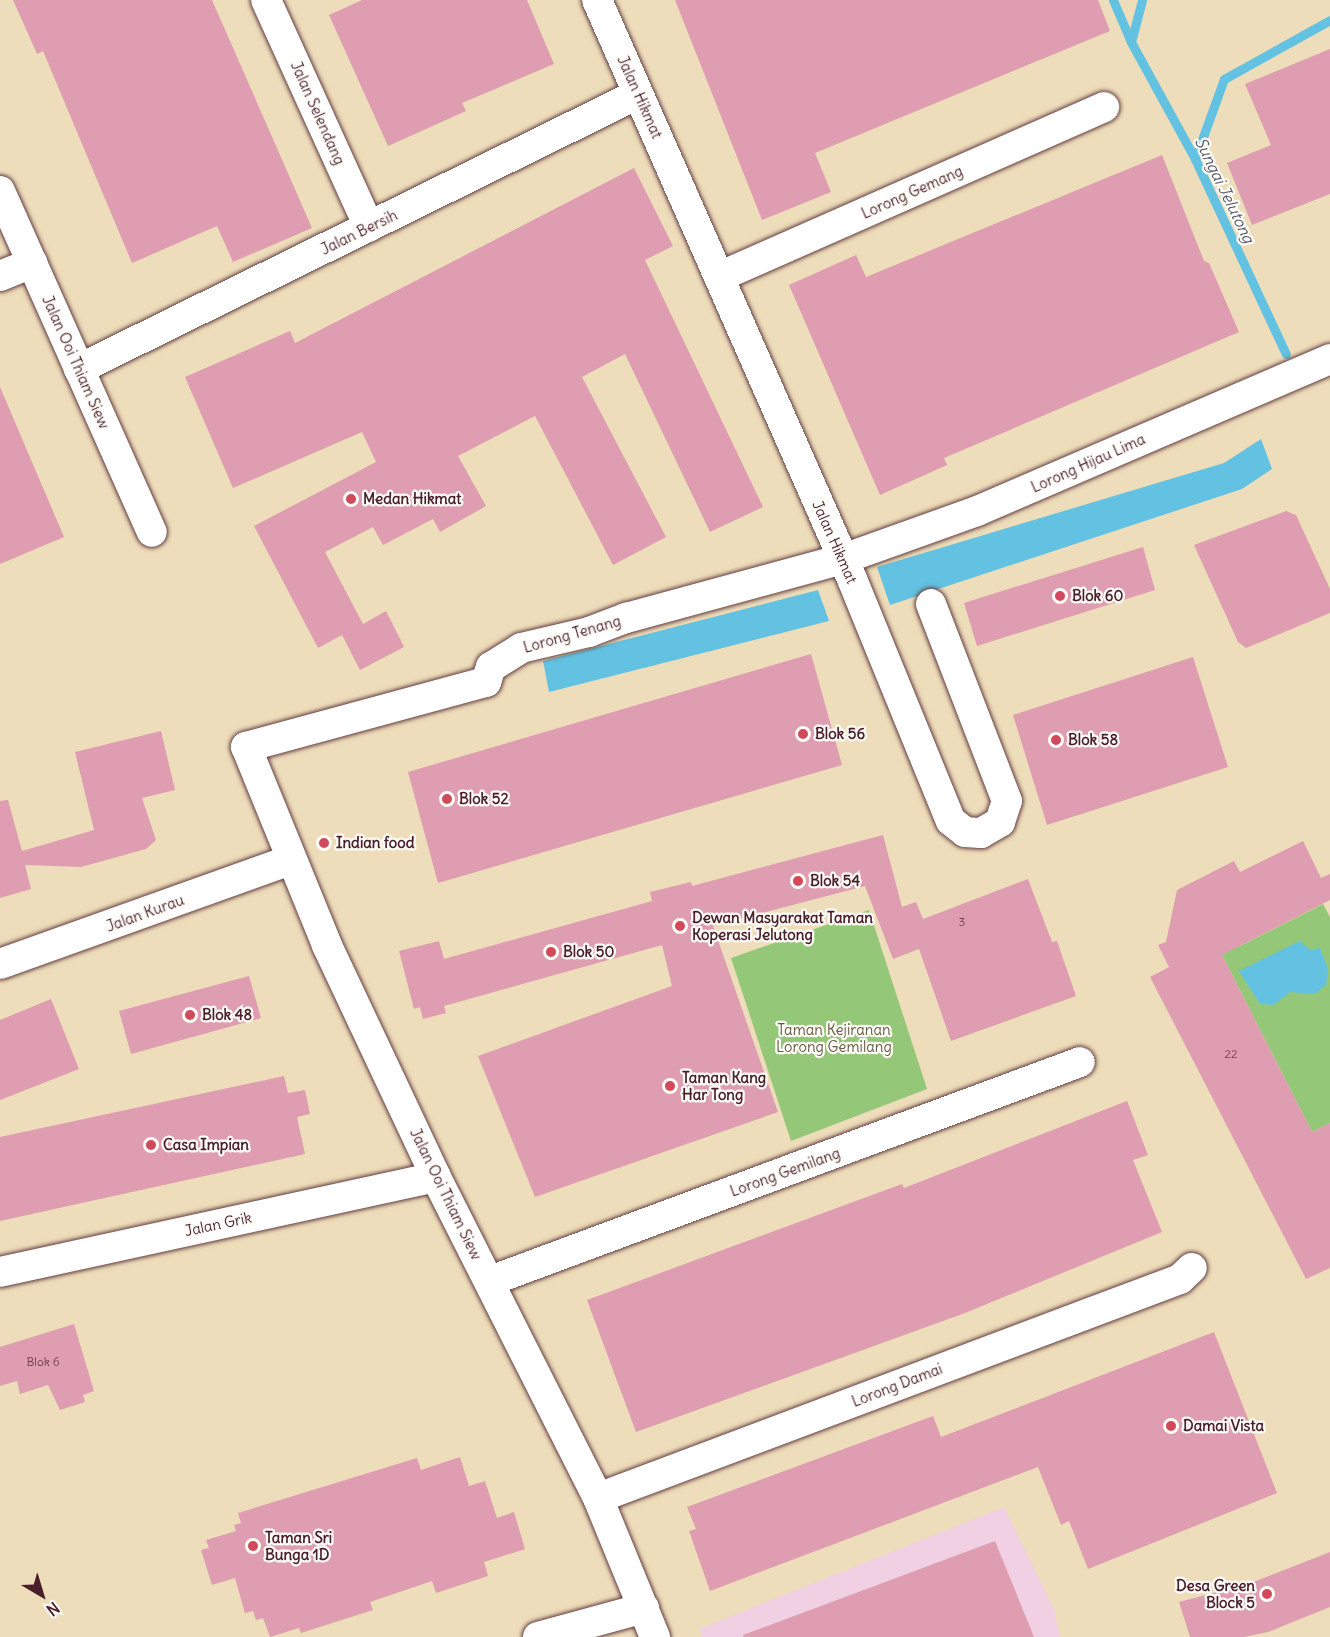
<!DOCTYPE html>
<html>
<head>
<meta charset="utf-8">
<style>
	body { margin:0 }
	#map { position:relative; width:1330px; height:1637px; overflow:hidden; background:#eeddba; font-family:Delius,sans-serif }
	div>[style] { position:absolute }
	.built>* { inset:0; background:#f1d0e3 }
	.green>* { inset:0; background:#94c778 }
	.water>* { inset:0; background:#63c2e1 }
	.stream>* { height:9px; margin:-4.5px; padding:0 4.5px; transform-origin:4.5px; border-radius:4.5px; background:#63c2e1 }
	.building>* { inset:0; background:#de9db0 }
	.roads { filter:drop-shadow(0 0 2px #633c40) drop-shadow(0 0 2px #633c40) }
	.street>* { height:30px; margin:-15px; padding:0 15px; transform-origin:15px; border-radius:15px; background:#fff }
	.dots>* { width:16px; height:16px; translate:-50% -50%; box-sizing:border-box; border:3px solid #fdfcf7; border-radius:50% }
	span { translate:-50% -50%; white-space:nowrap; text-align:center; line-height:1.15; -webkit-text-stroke:4.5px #fdfcf7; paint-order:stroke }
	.number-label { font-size:12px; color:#6f3e4c }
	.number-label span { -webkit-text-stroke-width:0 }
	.street-label { font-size:15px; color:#4a1f2b }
	.poi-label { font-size:15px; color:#4a1f2b; font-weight:700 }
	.left { translate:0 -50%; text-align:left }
	.right { translate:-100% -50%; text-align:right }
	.park-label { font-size:15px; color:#645a46 }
	.water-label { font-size:16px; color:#53586b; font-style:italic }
	.north { position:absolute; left:12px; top:1565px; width:60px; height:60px; -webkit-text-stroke:4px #fdfcf7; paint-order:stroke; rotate:142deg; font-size:16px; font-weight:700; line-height:24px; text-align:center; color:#4a1f2b }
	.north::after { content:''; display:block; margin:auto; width:21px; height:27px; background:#4a1f2b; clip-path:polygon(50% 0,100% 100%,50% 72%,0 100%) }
</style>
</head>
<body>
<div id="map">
	<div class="built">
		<div style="clip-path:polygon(1004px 1507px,1054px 1609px,1060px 1637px,702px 1637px,699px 1629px)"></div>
	</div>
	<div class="green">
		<div style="clip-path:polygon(1323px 904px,1330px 917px,1330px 1123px,1312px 1132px,1219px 949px,1240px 946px)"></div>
		<div style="clip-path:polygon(869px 910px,927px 1089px,791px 1141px,731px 958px)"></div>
	</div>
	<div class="water">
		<div style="clip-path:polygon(1261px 439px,1272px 469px,1242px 489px,890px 605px,877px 567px,1224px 463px)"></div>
		<div style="clip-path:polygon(818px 590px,829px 621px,549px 692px,543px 661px)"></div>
		<div style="clip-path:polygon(1300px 941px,1310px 950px,1320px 948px,1328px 969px,1326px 985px,1315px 994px,1290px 992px,1274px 1005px,1260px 1004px,1239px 971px)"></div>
	</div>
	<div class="stream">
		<div style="left:1113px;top:0;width:46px;rotate:66.8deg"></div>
		<div style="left:1131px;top:42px;width:133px;rotate:61.3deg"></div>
		<div style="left:1195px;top:159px;width:215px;rotate:65deg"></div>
		<div style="left:1131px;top:42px;width:43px;rotate:-75.3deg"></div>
		<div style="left:1195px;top:159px;width:85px;rotate:-70.1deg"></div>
		<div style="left:1224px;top:79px;width:121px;rotate:-29.1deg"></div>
	</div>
	<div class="building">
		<div style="clip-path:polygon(13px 0,212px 0,312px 228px,233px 262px,217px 226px,132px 263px,43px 51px,37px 54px)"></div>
		<div style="clip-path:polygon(362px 0,527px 0,554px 64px,462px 103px,466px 111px,388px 146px,329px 15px)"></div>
		<div style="clip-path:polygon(675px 0,1098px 0,1110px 31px,815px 153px,831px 192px,762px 220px)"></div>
		<div style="clip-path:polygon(1330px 49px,1330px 194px,1252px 225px,1227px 163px,1271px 145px,1245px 84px)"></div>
		<div style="clip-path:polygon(1162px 155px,1204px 261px,1209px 263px,1239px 332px,944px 458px,947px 465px,880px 495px,789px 285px,856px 255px,866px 277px)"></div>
		<div style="clip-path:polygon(634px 168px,673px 246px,645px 260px,763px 507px,710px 532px,625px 354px,582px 377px,666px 537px,613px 565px,535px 416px,458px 456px,486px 506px,440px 532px,433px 519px,383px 545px,373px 527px,325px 552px,363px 624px,386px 611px,404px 647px,360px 670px,342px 635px,318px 648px,254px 526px,376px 462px,362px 432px,233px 488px,185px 377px,290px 331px,295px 343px)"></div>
		<div style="clip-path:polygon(0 387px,64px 537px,0 564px)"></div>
		<div style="clip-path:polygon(1286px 511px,1296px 515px,1330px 589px,1330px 613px,1246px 648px,1238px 642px,1194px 545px)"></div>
		<div style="clip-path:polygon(1143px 547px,1155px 590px,977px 646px,964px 603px)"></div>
		<div style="clip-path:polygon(811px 654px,842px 765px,438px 883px,408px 772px)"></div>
		<div style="clip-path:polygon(1193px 657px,1228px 767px,1047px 825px,1013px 715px)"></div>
		<div style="clip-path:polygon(161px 731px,175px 790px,142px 798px,156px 840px,146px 849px,81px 867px,25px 865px,31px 889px,0 898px,0 801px,8px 800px,22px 851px,94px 830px,75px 752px)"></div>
		<div style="clip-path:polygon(883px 835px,902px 907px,916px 902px,923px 919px,1028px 879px,1052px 942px,1057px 941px,1076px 996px,951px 1041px,919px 949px,893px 959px,865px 886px,713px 926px,778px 1112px,535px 1197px,478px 1056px,672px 986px,662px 945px,444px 1006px,446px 1013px,423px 1019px,420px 1007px,414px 1009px,399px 951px,439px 941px,444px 959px,652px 901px,650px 892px,691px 882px,692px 886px)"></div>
		<div style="clip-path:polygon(1303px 841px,1321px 878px,1330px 874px,1330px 900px,1222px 955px,1312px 1132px,1330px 1123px,1330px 1268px,1306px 1279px,1150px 977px,1169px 967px,1158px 945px,1166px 942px,1177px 890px,1234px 861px,1240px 872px)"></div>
		<div style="clip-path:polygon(249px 976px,261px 1018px,131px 1054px,119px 1011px)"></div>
		<div style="clip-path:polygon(51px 999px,79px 1069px,0 1100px,0 1020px)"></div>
		<div style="clip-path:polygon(284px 1076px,288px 1093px,305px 1090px,310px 1114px,297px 1117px,305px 1154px,0 1221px,0 1137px)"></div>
		<div style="clip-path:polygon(1127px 1101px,1148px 1155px,1133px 1160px,1162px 1232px,965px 1313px,636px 1432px,587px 1300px,902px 1184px,904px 1188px)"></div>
		<div style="clip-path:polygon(74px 1324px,94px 1391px,83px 1395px,85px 1402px,60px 1410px,48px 1385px,20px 1394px,17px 1381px,0 1386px,0 1347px)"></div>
		<div style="clip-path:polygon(1214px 1332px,1277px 1493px,1088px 1569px,1069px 1521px,1061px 1525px,1038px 1467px,710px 1591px,689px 1531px,696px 1529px,687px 1507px,933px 1416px,941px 1437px)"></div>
		<div style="clip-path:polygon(460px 1457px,469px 1486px,485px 1481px,497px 1518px,514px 1512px,525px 1549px,484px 1562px,488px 1576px,436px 1593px,432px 1581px,370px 1602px,373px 1610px,301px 1633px,299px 1628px,270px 1637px,263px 1618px,256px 1620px,253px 1611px,245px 1613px,235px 1578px,212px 1585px,201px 1550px,209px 1548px,206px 1540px,236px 1531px,234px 1525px,241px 1523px,238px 1513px,417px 1458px,421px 1470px)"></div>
		<div style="clip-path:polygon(995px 1541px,1034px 1637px,744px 1637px,743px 1635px)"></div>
		<div style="clip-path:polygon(1330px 1552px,1330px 1607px,1268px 1632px,1244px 1637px,1190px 1637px,1179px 1602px,1248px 1584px)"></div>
	</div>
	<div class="roads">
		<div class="street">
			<div style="left:266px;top:0;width:249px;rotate:65.6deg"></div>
			<div style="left:597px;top:0;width:633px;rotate:66.23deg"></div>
			<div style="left:852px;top:579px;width:261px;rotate:67.8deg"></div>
			<div style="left:951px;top:821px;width:18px;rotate:38deg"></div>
			<div style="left:965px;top:832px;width:16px;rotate:4deg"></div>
			<div style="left:981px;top:833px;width:22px;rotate:-30deg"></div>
			<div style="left:1000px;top:822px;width:22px;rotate:-72deg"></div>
			<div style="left:1007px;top:801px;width:211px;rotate:-111.1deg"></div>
			<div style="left:0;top:191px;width:373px;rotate:66deg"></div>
			<div style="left:0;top:276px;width:35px;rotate:-22deg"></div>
			<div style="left:719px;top:277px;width:421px;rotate:-23.8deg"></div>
			<div style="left:79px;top:369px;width:623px;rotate:-26.19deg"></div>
			<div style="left:0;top:964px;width:308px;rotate:-19.7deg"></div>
			<div style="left:0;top:1272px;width:446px;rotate:-12.3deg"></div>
			<div style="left:490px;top:1281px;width:629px;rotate:-20.36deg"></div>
			<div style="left:598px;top:1498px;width:622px;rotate:-20.62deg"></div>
			<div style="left:1180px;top:1279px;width:16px;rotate:-43deg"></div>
			<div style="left:538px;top:1637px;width:110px;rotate:-15.3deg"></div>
			<div style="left:655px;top:1637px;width:150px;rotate:-112.3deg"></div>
			<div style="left:598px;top:1498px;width:360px;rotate:-116.8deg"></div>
			<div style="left:436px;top:1177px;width:256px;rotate:-115.2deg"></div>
			<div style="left:327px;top:945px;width:214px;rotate:-112.2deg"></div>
			<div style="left:246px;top:747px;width:249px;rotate:-15.2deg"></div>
			<div style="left:486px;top:682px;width:16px;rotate:-72deg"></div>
			<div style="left:491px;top:667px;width:36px;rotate:-32deg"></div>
			<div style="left:521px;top:648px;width:70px;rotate:-13.2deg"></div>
			<div style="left:589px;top:632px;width:40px;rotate:-21deg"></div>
			<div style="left:626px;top:618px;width:225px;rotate:-15.2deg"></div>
			<div style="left:843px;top:559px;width:142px;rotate:-19.7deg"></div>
			<div style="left:977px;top:511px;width:384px;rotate:-23.3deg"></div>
		</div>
	</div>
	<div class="dots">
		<div style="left:351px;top:499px;background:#d1495b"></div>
		<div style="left:1060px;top:596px;background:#d1495b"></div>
		<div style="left:803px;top:734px;background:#d1495b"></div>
		<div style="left:1056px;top:740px;background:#d1495b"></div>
		<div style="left:447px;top:799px;background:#d1495b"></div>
		<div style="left:324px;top:843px;background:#d1495b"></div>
		<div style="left:798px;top:881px;background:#d1495b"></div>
		<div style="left:680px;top:926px;background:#d1495b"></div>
		<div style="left:551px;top:952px;background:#d1495b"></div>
		<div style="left:190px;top:1015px;background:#d1495b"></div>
		<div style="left:670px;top:1086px;background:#d1495b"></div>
		<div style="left:151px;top:1145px;background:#d1495b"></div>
		<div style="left:1171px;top:1426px;background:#d1495b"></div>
		<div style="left:253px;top:1546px;background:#d1495b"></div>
		<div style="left:1267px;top:1594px;background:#d1495b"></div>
	</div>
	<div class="number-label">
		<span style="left:962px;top:922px">3</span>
		<span style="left:1231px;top:1054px">22</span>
		<span style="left:43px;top:1362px">Blok 6</span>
	</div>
	<div class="street-label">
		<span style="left:640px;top:97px;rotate:66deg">Jalan Hikmat</span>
		<span style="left:318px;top:113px;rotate:66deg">Jalan Selendang</span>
		<span style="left:912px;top:192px;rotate:-24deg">Lorong Gemang</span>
		<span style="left:359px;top:232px;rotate:-26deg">Jalan Bersih</span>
		<span style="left:76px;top:362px;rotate:66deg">Jalan Ooi Thiam Siew</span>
		<span style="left:1088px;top:463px;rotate:-24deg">Lorong Hijau Lima</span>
		<span style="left:835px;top:542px;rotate:66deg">Jalan Hikmat</span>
		<span style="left:572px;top:634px;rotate:-16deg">Lorong Tenang</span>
		<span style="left:145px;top:913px;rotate:-20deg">Jalan Kurau</span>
		<span style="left:785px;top:1172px;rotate:-20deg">Lorong Gemilang</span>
		<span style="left:446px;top:1194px;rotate:64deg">Jalan Ooi Thiam Siew</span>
		<span style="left:218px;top:1224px;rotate:-12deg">Jalan Grik</span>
		<span style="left:897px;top:1385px;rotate:-21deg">Lorong Damai</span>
	</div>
	<div class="poi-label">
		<span class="left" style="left:363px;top:499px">Medan Hikmat</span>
		<span class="left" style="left:1072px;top:596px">Blok 60</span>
		<span class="left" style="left:815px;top:734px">Blok 56</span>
		<span class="left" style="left:1068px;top:740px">Blok 58</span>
		<span class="left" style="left:459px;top:799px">Blok 52</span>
		<span class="left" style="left:336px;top:843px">Indian food</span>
		<span class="left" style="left:810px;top:881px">Blok 54</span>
		<span class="left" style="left:692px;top:926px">Dewan Masyarakat Taman<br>Koperasi Jelutong</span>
		<span class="left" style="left:563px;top:952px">Blok 50</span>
		<span class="left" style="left:202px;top:1015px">Blok 48</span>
		<span class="left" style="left:682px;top:1086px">Taman Kang<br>Har Tong</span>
		<span class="left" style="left:163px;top:1145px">Casa Impian</span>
		<span class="left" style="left:1183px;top:1426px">Damai Vista</span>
		<span class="left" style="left:265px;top:1546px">Taman Sri<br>Bunga 1D</span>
		<span class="right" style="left:1255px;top:1594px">Desa Green<br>Block 5</span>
	</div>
	<div class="park-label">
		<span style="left:834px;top:1038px">Taman Kejiranan<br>Lorong Gemilang</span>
	</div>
	<div class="water-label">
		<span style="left:1225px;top:190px;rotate:64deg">Sungai Jelutong</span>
	</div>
	<div class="north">N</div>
</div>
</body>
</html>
